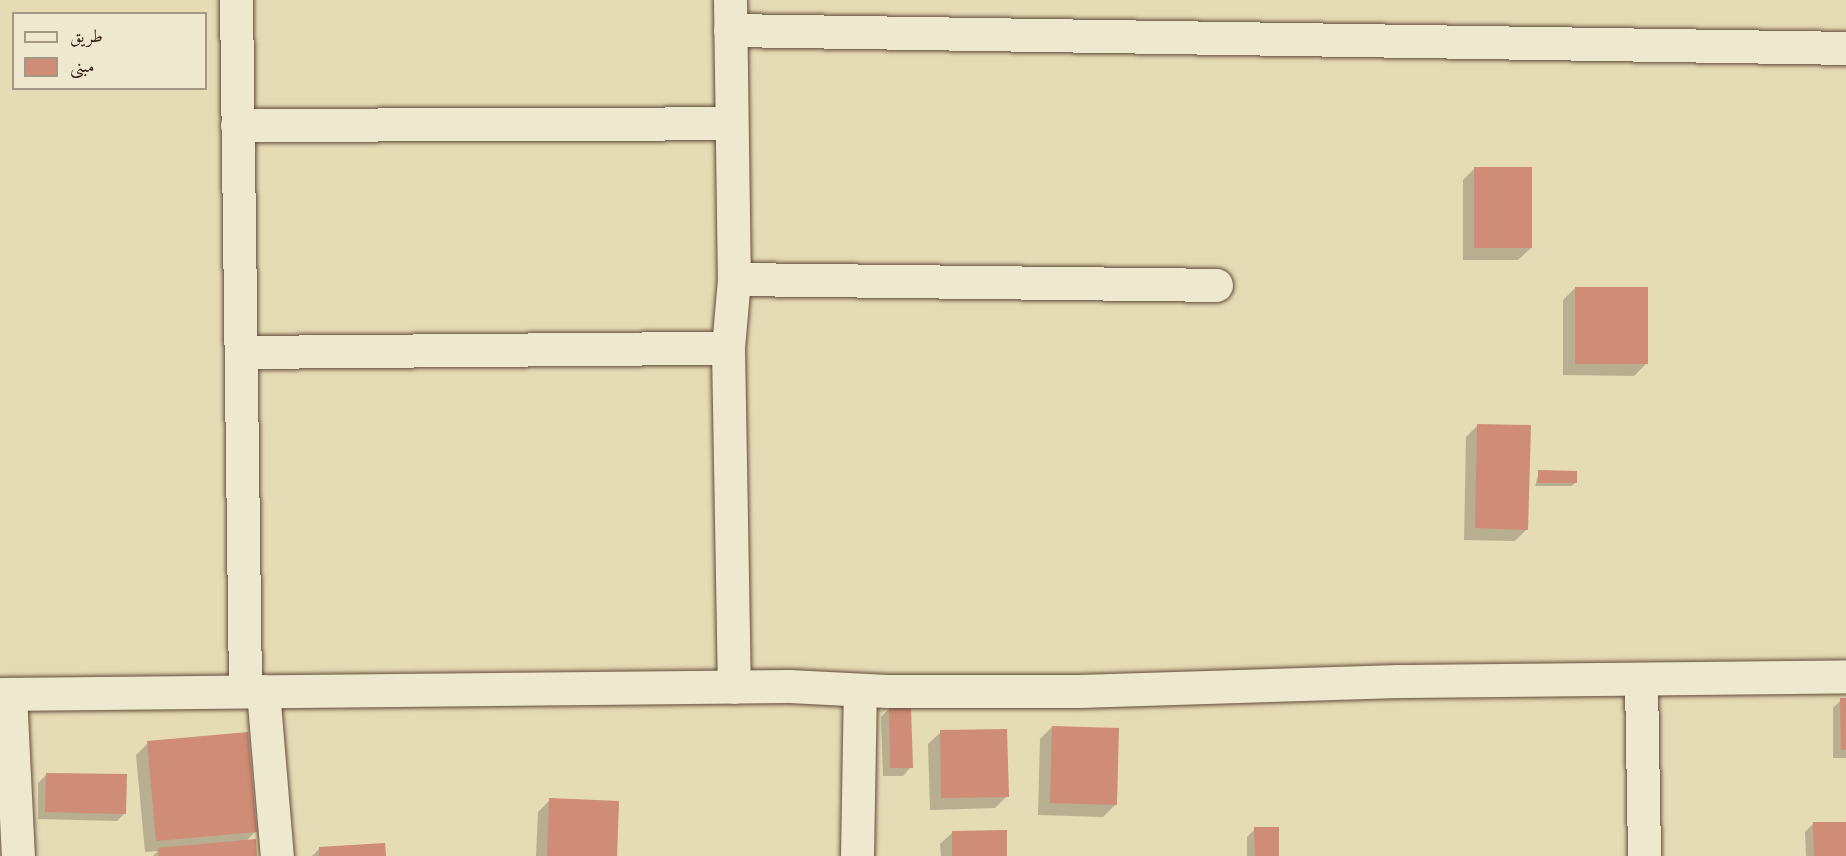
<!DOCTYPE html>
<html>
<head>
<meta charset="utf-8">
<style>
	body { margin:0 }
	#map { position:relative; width:1846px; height:856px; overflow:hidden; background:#e5dbb4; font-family:"Libre Caslon Text",Amiri,serif }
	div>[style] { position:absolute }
	.shadow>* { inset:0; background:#0003 }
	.building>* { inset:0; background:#cf8c76 }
	.roads { filter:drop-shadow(0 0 2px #614c3b) drop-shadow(0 0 2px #614c3b) }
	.minor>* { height:33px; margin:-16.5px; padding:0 16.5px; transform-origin:16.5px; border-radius:16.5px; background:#eee8ce }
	span { translate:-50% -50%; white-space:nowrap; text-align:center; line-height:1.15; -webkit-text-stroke:4.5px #eee8ce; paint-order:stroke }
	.legend { position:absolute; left:12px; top:12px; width:195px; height:78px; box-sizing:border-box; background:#eee8ce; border:2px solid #a49783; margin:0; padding:8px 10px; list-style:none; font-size:18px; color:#351d13 }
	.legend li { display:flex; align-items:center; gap:12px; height:30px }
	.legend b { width:30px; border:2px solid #a49783 }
</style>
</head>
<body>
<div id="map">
	<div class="shadow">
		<div style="clip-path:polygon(1475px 168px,1531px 248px,1518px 260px,1463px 260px,1463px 180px)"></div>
		<div style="clip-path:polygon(1575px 288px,1646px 364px,1634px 376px,1563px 375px,1563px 300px)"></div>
		<div style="clip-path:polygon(1478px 425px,1527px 529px,1515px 541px,1464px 540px,1466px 437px)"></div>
		<div style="clip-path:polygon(1539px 472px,1576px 482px,1572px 486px,1535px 486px)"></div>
		<div style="clip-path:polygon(1841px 700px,1846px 700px,1846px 758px,1833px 758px,1833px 708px)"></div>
		<div style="clip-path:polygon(889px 709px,911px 767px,903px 776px,883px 776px,881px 717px)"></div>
		<div style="clip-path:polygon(1052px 727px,1115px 805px,1103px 817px,1038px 815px,1040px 739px)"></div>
		<div style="clip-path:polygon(941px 732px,1007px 796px,995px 808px,930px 810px,928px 744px)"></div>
		<div style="clip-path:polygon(148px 743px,256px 831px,245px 842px,256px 856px,153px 856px,158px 851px,145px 852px,136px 755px)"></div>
		<div style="clip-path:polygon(47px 774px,125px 813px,117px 821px,38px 819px,38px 783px)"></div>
		<div style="clip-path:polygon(550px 800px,616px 856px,536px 856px,538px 812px)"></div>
		<div style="clip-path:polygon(1846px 823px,1846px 856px,1806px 856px,1805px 832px,1813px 824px)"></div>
		<div style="clip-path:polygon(1255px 829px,1278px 856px,1247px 856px,1247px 837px)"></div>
		<div style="clip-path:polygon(953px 832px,1006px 856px,941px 856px,940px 844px)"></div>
		<div style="clip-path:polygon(319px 849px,384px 856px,312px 856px)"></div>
	</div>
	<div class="building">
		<div style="clip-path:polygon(1474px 167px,1532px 167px,1532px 248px,1474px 248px)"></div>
		<div style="clip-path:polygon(1575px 287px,1648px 287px,1648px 364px,1575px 364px)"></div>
		<div style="clip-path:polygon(1477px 424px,1531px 425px,1528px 530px,1475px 528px)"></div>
		<div style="clip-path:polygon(1538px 470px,1577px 471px,1577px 483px,1538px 483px)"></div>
		<div style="clip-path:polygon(1840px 698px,1846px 698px,1846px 750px,1841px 750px)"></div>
		<div style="clip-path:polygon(911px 707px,913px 768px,890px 768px,889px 708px)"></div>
		<div style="clip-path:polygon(1052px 726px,1119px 728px,1117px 805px,1050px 803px)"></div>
		<div style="clip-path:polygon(1007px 729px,1009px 797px,941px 798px,940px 730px)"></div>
		<div style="clip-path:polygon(248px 732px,257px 832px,156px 841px,147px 741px)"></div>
		<div style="clip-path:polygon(46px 773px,127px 774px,126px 814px,45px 812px)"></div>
		<div style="clip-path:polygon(549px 798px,619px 801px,617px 856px,547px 856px)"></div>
		<div style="clip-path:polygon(1813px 822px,1846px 822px,1846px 856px,1814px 856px)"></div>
		<div style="clip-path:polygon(1254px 827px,1279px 827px,1279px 856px,1255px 856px)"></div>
		<div style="clip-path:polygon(1007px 830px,1007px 856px,952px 856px,952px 831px)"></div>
		<div style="clip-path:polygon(256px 839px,257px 856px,159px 856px,158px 848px)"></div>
		<div style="clip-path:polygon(385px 843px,386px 856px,319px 856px,319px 847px)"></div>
	</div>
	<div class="roads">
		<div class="minor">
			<div style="left:236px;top:0;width:691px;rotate:89.25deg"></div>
			<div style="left:730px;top:0;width:279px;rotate:89.2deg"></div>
			<div style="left:734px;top:279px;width:69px;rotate:95deg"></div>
			<div style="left:728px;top:348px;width:339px;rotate:89deg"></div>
			<div style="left:730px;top:30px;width:1116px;rotate:0.92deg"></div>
			<div style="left:237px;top:125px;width:494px;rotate:-0.2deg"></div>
			<div style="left:734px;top:279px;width:482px;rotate:0.7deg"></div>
			<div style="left:242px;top:352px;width:486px;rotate:-0.5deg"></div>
			<div style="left:1641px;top:681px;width:175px;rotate:89deg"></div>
			<div style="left:263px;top:691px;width:166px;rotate:85.2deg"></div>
			<div style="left:0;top:694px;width:789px;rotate:-0.58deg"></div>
			<div style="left:789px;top:686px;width:98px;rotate:2.9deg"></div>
			<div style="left:887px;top:691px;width:192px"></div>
			<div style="left:1079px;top:691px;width:319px;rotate:-1.8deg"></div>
			<div style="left:1398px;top:681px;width:448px;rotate:-0.6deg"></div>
			<div style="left:10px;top:694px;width:162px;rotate:87.2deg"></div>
			<div style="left:857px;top:856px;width:166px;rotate:-89deg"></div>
		</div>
	</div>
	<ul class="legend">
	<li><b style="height:8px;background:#eee8ce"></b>طريق</li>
	<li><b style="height:16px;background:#cf8c76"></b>مبنى</li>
	</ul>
</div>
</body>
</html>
